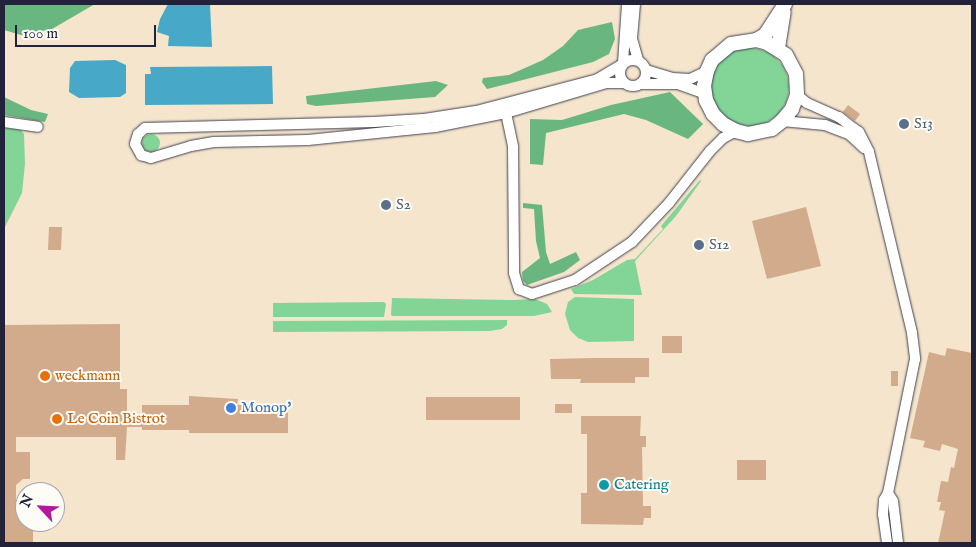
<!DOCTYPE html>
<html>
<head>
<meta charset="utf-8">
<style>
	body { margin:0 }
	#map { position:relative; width:976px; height:547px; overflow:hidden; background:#f4e5cc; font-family:"IM FELL English",serif }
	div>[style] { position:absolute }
	.green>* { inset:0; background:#82d597 }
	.round { border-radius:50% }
	.forest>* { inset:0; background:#69b680 }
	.water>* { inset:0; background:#48a8c7 }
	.building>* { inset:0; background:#d1ab8c }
	.roads { filter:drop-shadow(0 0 1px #423f51) drop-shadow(0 0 1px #423f51) }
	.street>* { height:10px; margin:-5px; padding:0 5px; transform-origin:5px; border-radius:5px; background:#fff }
	.street>.ring { margin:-5px; padding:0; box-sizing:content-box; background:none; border:10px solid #fff; border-radius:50% }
	.secondary>* { height:14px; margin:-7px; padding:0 7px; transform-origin:7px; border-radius:7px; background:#fff }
	.dots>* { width:14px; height:14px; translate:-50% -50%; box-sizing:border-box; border:2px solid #fdfcf7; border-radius:50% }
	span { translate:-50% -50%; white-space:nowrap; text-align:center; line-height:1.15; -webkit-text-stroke:4px #fdfcf7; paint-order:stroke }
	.service-label { font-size:15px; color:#4e5e75 }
	.left { translate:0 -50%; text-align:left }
	.food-label { font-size:15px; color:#c56008 }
	.shop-label { font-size:15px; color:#366cbe }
	.culture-label { font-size:15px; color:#0d838f }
	.frame { position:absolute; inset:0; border:5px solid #22223b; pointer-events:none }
	.north { position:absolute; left:15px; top:482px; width:50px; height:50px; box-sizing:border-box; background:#fdfcf7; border:1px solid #a5a5ac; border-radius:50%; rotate:295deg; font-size:14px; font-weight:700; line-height:20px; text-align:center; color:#22223b }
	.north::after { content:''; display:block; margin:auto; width:18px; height:22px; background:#b5179e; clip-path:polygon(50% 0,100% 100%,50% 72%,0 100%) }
	.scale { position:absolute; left:15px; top:25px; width:141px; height:22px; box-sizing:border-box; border:2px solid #22223b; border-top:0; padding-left:6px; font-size:15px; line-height:18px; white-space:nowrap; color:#22223b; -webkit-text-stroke:4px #fdfcf7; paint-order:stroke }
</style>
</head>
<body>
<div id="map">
	<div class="green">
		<div class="round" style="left:711px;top:48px;width:78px;height:78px"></div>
		<div style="clip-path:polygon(4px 128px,20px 129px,24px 134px,25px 164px,22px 193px,4px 229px)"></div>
		<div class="round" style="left:142px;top:134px;width:18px;height:18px"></div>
		<div style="clip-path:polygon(700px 180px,701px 181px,676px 216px,635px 261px,642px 295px,574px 294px,571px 289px,593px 280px,627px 260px,635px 259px,663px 229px,661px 226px)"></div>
		<div style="clip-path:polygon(575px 297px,634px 299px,634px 341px,588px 342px,578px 338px,570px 330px,565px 314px,568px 302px)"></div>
		<div style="clip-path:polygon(392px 298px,513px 300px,535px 299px,547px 304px,552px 312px,534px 316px,393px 316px,391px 315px)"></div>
		<div style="clip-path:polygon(384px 302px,386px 304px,384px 317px,273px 317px,273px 303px)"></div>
		<div style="clip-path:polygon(507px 320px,507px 325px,502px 329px,490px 331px,273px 332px,273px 321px)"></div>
	</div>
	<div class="forest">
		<div style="clip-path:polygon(4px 4px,95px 4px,52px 29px,21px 35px,4px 30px)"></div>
		<div style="clip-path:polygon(612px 22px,615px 39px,609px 54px,593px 62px,487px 89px,482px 82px,483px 78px,509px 75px,543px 60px,563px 46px,578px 30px)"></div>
		<div style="clip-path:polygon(436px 81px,448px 85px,435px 97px,316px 106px,307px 104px,306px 96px)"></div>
		<div style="clip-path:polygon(670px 92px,703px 124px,688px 139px,646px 120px,624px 114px,546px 133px,543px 165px,530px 164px,530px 119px,562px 120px,611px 105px)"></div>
		<div style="clip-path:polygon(4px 97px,31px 110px,48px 114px,45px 122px,4px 115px)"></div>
		<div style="clip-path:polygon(523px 203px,542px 205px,546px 252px,550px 264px,576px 252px,580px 260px,564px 272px,527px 285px,523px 281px,522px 272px,540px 258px,536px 241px,534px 209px,523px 208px)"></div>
	</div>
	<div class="water">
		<div style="clip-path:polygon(168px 4px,210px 4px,212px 47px,168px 46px,169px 36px,157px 32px,160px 19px)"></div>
		<div style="clip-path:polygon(115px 60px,126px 65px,126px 93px,120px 97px,79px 98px,69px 92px,70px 68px,75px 61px)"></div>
		<div style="clip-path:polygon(272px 66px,273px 104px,145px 105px,145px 74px,151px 74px,150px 67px)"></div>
	</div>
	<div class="building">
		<div style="clip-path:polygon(848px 105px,860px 114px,855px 121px,843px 112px)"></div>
		<div style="clip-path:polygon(806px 207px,821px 266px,767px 279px,752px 221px)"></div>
		<div style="clip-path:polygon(49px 227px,62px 227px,61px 250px,48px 250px)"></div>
		<div style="clip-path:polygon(120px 324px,120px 389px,127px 389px,127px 414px,142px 414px,142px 405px,189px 405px,189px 396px,238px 399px,237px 405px,288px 405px,288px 433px,189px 433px,189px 430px,142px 430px,142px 427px,127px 427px,125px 460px,116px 460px,116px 437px,16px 437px,16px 452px,30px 452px,30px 479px,23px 479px,16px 485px,16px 512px,25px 512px,25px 522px,33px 522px,33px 543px,4px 543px,4px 325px)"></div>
		<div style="clip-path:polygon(662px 336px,682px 336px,682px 353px,662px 353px)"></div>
		<div style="clip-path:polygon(947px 348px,972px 353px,972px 543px,938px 543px,945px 511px,939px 510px,941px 502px,937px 502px,941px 481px,948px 482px,951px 467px,954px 468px,958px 449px,942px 444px,940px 451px,923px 447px,925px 441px,910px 438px,929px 352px,945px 356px)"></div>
		<div style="clip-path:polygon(594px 358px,649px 358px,649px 377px,635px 377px,635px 383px,580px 383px,581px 379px,551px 379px,550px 359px)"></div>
		<div style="clip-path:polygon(891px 371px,898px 371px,898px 386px,891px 386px)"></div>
		<div style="clip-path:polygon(426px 397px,520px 397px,520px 420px,426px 420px)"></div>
		<div style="clip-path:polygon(555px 404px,572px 404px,572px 413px,555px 413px)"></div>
		<div style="clip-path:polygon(581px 416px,641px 416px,640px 436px,646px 436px,646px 447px,642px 447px,643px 506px,651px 506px,651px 518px,644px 518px,643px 525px,581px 524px,581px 493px,587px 493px,587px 434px,581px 434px)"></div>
		<div style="clip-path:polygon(737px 460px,766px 460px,766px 480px,737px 480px)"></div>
	</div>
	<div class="roads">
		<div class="street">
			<div style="left:635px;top:4px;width:35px;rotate:95deg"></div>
			<div style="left:632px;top:39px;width:22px;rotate:74deg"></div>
			<div class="ring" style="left:620px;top:60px;width:16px;height:16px"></div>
			<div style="left:623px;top:63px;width:59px;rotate:-86.1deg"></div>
			<div style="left:621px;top:65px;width:27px;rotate:149deg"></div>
			<div style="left:598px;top:79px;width:126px;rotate:165.3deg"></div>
			<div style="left:476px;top:111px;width:54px;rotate:171.4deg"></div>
			<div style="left:423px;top:119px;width:49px;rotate:176.5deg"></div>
			<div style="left:374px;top:122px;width:229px;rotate:178.5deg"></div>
			<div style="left:145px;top:128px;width:9px;rotate:139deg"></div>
			<div style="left:138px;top:134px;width:10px;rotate:107deg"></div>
			<div style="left:135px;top:144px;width:13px;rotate:61deg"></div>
			<div style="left:141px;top:155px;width:10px;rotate:17deg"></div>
			<div style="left:151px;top:158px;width:42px;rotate:-16.7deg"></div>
			<div style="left:191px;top:146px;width:23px;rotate:-10deg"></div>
			<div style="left:214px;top:142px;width:94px;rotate:-1.2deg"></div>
			<div style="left:308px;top:140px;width:128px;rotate:-5.8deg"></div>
			<div style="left:435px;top:127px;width:72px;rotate:-11.2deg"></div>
			<div style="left:506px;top:113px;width:104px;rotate:-16.7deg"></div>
			<div style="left:606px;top:83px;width:18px"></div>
			<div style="left:646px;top:70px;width:27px;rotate:17deg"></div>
			<div style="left:672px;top:78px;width:18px;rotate:3deg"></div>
			<div style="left:690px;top:79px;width:19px;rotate:-25deg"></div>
			<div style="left:640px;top:84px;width:38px"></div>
			<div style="left:678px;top:84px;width:29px;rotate:20deg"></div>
			<div style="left:797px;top:95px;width:13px;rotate:39deg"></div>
			<div style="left:807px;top:103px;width:35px;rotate:24deg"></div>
			<div style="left:839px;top:117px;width:18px;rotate:38deg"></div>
			<div style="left:853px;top:128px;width:7px;rotate:34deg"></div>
			<div style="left:859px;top:132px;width:22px;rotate:63deg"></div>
			<div style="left:869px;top:152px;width:186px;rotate:76.6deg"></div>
			<div style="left:912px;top:333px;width:26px;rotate:83deg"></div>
			<div style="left:915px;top:359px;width:137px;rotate:101.4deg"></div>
			<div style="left:888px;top:493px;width:8px;rotate:120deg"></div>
			<div style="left:884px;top:500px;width:14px;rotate:94deg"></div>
			<div style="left:883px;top:514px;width:29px;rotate:82deg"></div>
			<div style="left:506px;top:113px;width:35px;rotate:78deg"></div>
			<div style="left:513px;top:147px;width:126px;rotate:89.5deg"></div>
			<div style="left:514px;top:273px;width:17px;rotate:73deg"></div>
			<div style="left:519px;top:289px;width:14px;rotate:21deg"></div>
			<div style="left:532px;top:294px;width:45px;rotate:-18deg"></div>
			<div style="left:575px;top:280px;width:69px;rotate:-33.7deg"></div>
			<div style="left:632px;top:242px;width:54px;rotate:-46.5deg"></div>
			<div style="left:669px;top:203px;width:66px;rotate:-51.7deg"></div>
			<div style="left:710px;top:151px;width:18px;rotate:-45deg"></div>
			<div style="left:723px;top:138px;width:15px;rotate:-28deg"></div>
			<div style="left:782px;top:121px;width:43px;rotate:5.3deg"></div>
			<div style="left:825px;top:125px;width:26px;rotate:21deg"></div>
			<div style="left:849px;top:134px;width:21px;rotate:43deg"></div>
			<div style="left:4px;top:122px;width:34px;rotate:8deg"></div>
			<div style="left:888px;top:493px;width:9px;rotate:58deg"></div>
			<div style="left:893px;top:501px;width:42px;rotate:83.2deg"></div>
		</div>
		<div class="secondary">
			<div style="left:756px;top:40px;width:11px;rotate:15deg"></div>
			<div style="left:767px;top:43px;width:22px;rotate:32deg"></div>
			<div style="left:786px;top:55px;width:21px;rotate:62deg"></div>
			<div style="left:796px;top:74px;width:21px;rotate:87deg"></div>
			<div style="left:797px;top:95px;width:15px;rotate:110deg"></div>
			<div style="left:792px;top:109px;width:16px;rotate:130deg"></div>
			<div style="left:782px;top:121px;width:13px;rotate:141deg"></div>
			<div style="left:772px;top:129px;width:25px;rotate:168deg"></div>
			<div style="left:748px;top:134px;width:12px;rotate:-166deg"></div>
			<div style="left:736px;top:131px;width:15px;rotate:-152deg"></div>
			<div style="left:723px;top:124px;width:14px;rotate:-135deg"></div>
			<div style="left:713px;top:114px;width:16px;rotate:-117deg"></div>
			<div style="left:706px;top:100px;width:14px;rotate:-98deg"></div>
			<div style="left:704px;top:86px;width:15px;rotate:-79deg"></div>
			<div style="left:707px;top:71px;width:12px;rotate:-66deg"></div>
			<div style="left:712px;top:60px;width:25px;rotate:-40deg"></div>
			<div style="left:731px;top:44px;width:25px;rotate:-9deg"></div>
			<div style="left:756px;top:40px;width:10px;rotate:-29deg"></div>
			<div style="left:765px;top:35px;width:37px;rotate:-57deg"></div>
			<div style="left:778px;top:48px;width:36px;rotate:-81deg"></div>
		</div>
	</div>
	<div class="dots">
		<div style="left:904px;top:124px;background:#5c6f8a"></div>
		<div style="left:386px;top:205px;background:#5c6f8a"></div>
		<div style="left:699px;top:245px;background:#5c6f8a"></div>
		<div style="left:45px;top:376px;background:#e8710a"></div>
		<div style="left:231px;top:408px;background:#3f7fe0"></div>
		<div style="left:57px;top:419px;background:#e8710a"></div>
		<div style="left:604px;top:485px;background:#0f9aa8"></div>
	</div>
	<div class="service-label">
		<span class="left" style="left:914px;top:124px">S13</span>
		<span class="left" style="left:396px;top:205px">S2</span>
		<span class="left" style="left:709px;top:245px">S12</span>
	</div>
	<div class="food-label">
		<span class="left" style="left:55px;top:376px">weckmann</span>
		<span class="left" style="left:67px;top:419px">Le Coin Bistrot</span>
	</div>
	<div class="shop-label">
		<span class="left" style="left:241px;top:408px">Monop'</span>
	</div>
	<div class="culture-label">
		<span class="left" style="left:614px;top:485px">Catering</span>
	</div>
	<div class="frame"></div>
	<div class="north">N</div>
	<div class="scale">100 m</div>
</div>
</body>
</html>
